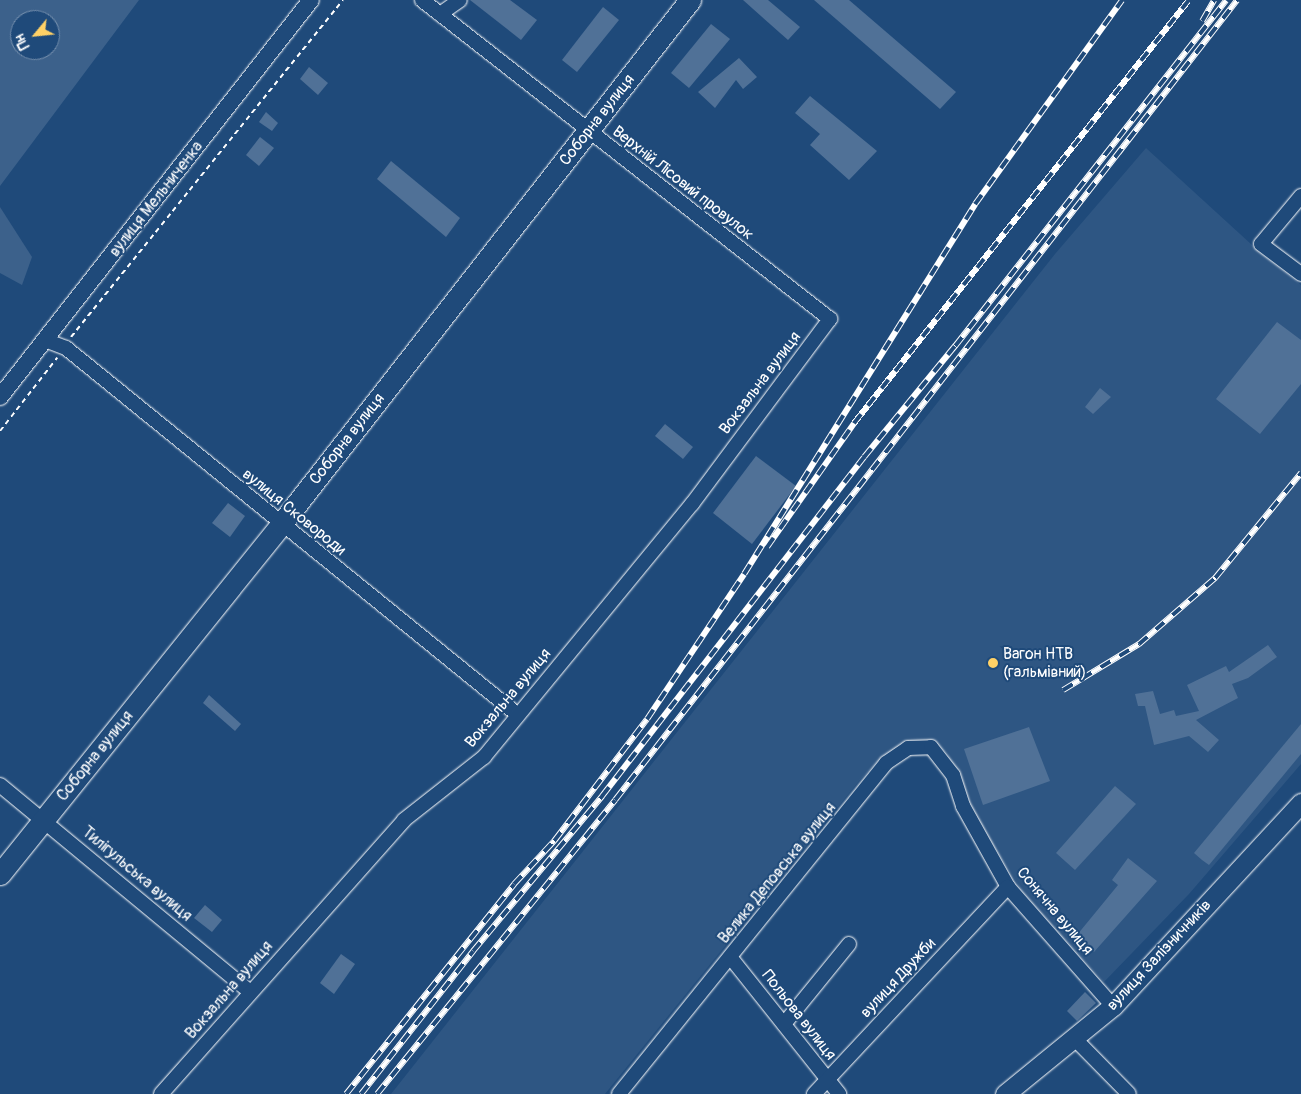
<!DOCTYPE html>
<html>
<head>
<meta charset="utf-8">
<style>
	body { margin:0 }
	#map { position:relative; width:1301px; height:1094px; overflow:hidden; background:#1f4a7a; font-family:Pangolin,sans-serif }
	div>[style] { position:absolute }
	.built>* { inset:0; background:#2e5683 }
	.green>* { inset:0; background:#3c618b }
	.building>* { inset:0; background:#507197 }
	.path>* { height:2px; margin-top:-1px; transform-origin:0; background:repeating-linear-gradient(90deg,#fff 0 5px,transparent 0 9px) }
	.roads { filter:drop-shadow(0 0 1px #fff) drop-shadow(0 0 1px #fff) }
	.minor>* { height:14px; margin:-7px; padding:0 7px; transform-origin:7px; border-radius:7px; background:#1f4a7a }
	.tertiary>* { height:16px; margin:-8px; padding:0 8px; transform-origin:8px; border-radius:8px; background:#1f4a7a }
	.secondary>* { height:19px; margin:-9.5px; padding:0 9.5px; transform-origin:9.5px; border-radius:9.5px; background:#1f4a7a }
	.primary>* { height:21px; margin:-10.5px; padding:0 10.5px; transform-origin:10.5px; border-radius:10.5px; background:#1f4a7a }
	.rail>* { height:5.5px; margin-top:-2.75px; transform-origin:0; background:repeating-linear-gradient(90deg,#1f4a7a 0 11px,#fff 0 22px); box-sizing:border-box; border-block:1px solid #fff }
	.dots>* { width:14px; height:14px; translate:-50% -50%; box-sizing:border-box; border:2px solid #1f4a7a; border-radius:50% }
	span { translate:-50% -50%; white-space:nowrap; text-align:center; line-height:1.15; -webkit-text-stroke:4px #1f4a7a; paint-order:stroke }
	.street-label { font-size:16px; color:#fff }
	.poi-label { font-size:16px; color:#fff }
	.left { translate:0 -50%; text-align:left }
	.north { position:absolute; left:10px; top:10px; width:50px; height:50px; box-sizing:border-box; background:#1f4a7a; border:1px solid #7992af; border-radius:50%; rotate:242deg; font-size:14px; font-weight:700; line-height:20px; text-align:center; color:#fff }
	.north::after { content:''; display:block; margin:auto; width:18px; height:22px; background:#ffd166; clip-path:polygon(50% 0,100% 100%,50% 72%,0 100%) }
</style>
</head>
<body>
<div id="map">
	<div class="built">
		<div style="clip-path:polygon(1146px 148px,1263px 255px,1301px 285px,1301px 764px,1189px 894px,1104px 982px,1024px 894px,971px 810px,947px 753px,934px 743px,913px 744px,879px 760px,858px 782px,605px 1094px,391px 1094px,1055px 254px)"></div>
	</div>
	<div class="green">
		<div style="clip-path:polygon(evenodd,0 0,139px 0,0 186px,0 0,20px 20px,50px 20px,50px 50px,20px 50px,20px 20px)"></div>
		<div style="clip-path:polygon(0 207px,32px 257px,22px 285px,0 273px)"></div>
	</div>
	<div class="building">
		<div style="clip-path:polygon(470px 0,510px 0,537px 20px,521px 40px)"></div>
		<div style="clip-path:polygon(743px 0,768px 0,800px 27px,788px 40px)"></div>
		<div style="clip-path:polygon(814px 0,849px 0,956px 92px,940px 109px)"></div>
		<div style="clip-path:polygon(603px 7px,619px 20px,577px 72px,562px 60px)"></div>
		<div style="clip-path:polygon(711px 24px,730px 39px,689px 88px,671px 73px)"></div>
		<div style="clip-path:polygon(739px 58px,757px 77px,743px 89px,736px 80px,715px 108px,698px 92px)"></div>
		<div style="clip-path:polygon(309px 67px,328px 83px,318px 95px,300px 79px)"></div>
		<div style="clip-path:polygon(810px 96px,877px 151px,849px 180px,810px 145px,820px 134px,795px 113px)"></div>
		<div style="clip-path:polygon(266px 112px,278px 123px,272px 131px,259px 122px)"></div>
		<div style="clip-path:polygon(260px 137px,274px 148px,259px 166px,246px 155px)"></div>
		<div style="clip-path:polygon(391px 161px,460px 218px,446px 237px,377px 179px)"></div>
		<div style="clip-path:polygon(1277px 322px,1301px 340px,1301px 384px,1260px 434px,1216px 399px)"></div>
		<div style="clip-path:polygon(1100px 388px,1111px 397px,1093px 414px,1085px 407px)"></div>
		<div style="clip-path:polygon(665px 424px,693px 447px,683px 459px,655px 436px)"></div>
		<div style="clip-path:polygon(756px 456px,796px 486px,752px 544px,713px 513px)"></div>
		<div style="clip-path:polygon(228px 503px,245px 516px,230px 537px,212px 523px)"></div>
		<div style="clip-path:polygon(1268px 645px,1277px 657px,1248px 678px,1232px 684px,1238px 698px,1196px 720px,1219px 740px,1208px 752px,1189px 736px,1154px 745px,1145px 706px,1138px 706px,1135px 694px,1153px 691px,1160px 714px,1174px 710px,1176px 716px,1199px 711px,1187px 685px,1226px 666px,1229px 672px)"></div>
		<div style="clip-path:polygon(209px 695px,241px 724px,235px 731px,203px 703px)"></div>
		<div style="clip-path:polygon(1301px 724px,1301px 754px,1209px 865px,1202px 860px,1194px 853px)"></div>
		<div style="clip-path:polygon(1029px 727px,1050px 781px,983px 805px,964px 749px)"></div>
		<div style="clip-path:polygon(1115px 786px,1136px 804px,1075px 870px,1056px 853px)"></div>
		<div style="clip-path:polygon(1128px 858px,1157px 881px,1094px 952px,1077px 935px,1118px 885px,1112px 880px)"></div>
		<div style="clip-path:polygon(205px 905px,222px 920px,212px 932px,194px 918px)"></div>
		<div style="clip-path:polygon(341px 954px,355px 964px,334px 994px,320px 983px)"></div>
		<div style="clip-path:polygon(1085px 992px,1096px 1003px,1077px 1021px,1067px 1011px)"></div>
	</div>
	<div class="path">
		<div style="left:71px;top:337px;width:433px;rotate:-51.1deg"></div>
		<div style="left:0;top:431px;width:93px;rotate:-52deg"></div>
	</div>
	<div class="roads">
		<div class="minor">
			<div style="left:440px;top:14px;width:24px;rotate:-35deg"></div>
			<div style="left:1301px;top:196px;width:62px;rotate:129.8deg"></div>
			<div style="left:1261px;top:244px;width:50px;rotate:36.9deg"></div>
			<div style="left:45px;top:340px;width:22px;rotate:21deg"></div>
			<div style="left:66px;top:348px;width:582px;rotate:39.07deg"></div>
			<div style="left:0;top:785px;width:325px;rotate:39.6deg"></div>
			<div style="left:731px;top:958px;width:174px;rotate:51.5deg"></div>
			<div style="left:784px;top:1024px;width:103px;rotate:-50.9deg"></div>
			<div style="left:1074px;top:1038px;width:78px;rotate:45.5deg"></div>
			<div style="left:161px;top:1094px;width:366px;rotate:-48.4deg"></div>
			<div style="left:404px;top:820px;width:102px;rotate:-38.2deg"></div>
			<div style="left:484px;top:757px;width:328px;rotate:-50.6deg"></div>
			<div style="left:692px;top:504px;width:231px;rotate:-53.3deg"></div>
			<div style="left:830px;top:319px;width:518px;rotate:-141.98deg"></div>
			<div style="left:619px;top:1094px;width:425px;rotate:-51.1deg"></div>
			<div style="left:886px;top:763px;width:27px;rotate:-34deg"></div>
			<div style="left:908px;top:748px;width:23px;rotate:-2deg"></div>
			<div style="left:931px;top:747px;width:36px;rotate:52deg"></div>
			<div style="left:953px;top:775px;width:33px;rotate:72deg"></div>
			<div style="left:963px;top:806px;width:93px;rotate:60.9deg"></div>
			<div style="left:1008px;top:887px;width:159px;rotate:48.6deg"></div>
			<div style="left:814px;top:1094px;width:284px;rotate:-46.9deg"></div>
		</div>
		<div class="tertiary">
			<div style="left:0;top:397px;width:504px;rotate:-51.93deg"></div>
		</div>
		<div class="secondary">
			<div style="left:1005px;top:1094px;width:139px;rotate:-39.2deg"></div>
			<div style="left:1113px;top:1006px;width:277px;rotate:-47.2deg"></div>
		</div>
		<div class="primary">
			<div style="left:0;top:874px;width:449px;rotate:-51.2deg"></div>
			<div style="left:281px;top:524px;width:665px;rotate:-52.03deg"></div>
		</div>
	</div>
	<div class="rail">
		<div style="left:1202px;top:21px;width:24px;rotate:-60deg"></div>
		<div style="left:767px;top:547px;width:151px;rotate:-54.9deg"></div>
		<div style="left:854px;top:423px;width:538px;rotate:-51.64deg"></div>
		<div style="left:1063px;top:690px;width:89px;rotate:-31.2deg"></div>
		<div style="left:1139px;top:644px;width:101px;rotate:-41deg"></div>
		<div style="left:1215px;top:578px;width:136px;rotate:-50.7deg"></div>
		<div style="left:346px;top:1094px;width:269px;rotate:-51.3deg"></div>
		<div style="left:514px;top:884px;width:59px;rotate:-47.1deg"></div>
		<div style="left:554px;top:841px;width:153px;rotate:-52.7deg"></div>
		<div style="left:647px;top:719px;width:174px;rotate:-56.2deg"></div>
		<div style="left:744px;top:574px;width:436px;rotate:-58deg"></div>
		<div style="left:975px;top:204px;width:251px;rotate:-54.2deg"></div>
		<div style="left:361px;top:1094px;width:182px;rotate:-51.9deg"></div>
		<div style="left:473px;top:951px;width:202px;rotate:-50.2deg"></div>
		<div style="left:602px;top:796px;width:428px;rotate:-52.3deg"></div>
		<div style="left:864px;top:457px;width:144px;rotate:-50.7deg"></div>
		<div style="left:955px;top:346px;width:439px;rotate:-51.9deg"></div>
		<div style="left:377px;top:1094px;width:378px;rotate:-51deg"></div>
		<div style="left:615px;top:800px;width:1013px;rotate:-52.13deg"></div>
	</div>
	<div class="dots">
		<div style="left:993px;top:663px;background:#ffd166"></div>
	</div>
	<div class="street-label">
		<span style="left:597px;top:120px;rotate:-52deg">Соборна вулиця</span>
		<span style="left:683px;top:183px;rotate:38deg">Верхній Лісовий провулок</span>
		<span style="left:156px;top:199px;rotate:-52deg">вулиця Мельниченка</span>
		<span style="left:760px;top:383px;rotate:-53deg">Вокзальна вулиця</span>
		<span style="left:347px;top:439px;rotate:-52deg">Соборна вулиця</span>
		<span style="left:294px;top:512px;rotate:39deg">вулиця Сковороди</span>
		<span style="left:508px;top:698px;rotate:-50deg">Вокзальна вулиця</span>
		<span style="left:95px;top:756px;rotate:-51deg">Соборна вулиця</span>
		<span style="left:777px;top:873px;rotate:-51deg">Велика Деповська вулиця</span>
		<span style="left:137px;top:874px;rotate:40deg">Тилігульська вулиця</span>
		<span style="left:1055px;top:911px;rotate:50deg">Сонячна вулиця</span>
		<span style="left:1159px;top:955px;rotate:-47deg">вулиця Залізничників</span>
		<span style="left:898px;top:978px;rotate:-47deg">вулиця Дружби</span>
		<span style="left:229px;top:990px;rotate:-49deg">Вокзальна вулиця</span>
		<span style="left:799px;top:1015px;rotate:52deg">Польова вулиця</span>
	</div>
	<div class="poi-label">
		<span class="left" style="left:1003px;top:663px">Вагон НТВ<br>(гальмівний)</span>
	</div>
	<div class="north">Пн</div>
</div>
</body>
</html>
